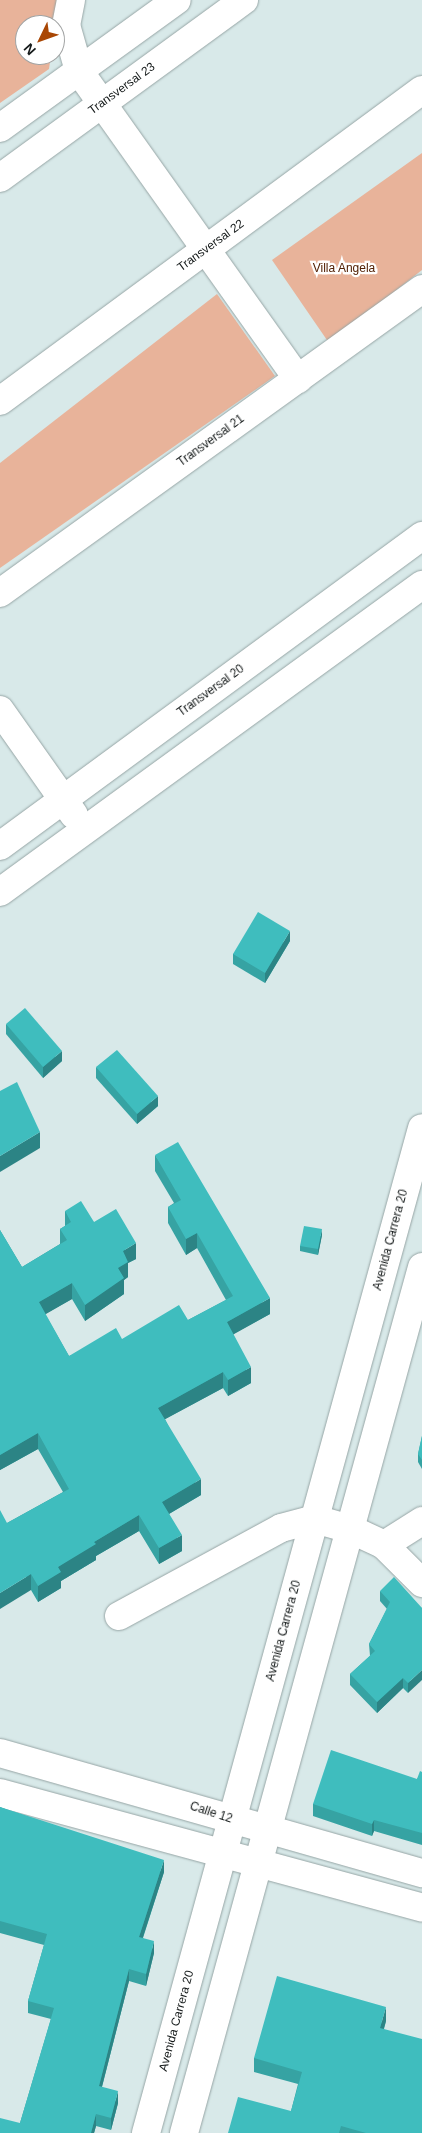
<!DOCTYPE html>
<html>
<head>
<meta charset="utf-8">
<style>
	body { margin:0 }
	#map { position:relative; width:422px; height:2133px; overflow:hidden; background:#d8e9e9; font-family:Arial,sans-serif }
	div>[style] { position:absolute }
	.green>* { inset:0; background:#e8b39a }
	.roads { filter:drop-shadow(0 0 1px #96a5a5) drop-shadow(0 0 1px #96a5a5) }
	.minor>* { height:28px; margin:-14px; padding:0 14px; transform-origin:14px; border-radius:14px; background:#fff }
	.major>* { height:28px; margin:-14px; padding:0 14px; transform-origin:14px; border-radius:14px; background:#fff }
	.wall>* { inset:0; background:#36a3a3 }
	.shaded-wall>* { inset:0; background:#2c8485 }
	.building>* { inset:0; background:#3fbdbe }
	span { translate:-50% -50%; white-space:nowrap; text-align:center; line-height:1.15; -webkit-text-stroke:4.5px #fff; paint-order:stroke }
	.street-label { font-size:12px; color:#151a1a }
	.park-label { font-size:12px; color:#522105 }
	.north { position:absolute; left:15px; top:15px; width:50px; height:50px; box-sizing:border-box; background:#fff; border:1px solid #a1a3a3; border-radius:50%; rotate:228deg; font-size:14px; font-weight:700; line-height:20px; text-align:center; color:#151a1a }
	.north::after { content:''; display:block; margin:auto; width:18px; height:22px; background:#a94704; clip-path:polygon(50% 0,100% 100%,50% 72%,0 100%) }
</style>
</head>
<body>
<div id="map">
	<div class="green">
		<div style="clip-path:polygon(0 0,60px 0,55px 25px,25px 25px,25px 55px,51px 55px,49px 69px,0 103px)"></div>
		<div style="clip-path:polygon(422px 153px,422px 270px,329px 343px,272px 260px)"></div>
		<div style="clip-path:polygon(217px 294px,275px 376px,0 568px,0 463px)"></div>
	</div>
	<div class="roads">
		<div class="minor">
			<div style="left:71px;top:0;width:25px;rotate:101deg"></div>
			<div style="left:66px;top:25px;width:48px;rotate:74.2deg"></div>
			<div style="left:79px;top:71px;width:378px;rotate:54.6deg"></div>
			<div style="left:0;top:128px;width:218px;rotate:-35.9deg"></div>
			<div style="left:0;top:178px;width:302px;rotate:-36.1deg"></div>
			<div style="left:0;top:401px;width:524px;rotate:-36.39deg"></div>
			<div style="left:0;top:593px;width:520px;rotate:-35.77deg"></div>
			<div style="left:0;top:710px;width:128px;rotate:54.8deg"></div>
			<div style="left:0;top:846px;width:524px;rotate:-36.3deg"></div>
			<div style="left:0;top:892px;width:522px;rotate:-36.04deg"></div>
			<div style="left:384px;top:1545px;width:45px;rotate:-32.3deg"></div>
			<div style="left:119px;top:1616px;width:184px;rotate:-28.5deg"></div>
			<div style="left:281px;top:1528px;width:35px;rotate:-15deg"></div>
			<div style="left:315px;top:1519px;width:36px;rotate:16deg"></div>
			<div style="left:350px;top:1529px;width:38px;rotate:25deg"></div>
			<div style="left:384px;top:1545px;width:54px;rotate:45deg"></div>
			<div style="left:0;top:1753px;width:439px;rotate:15.9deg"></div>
			<div style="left:0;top:1793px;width:437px;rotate:15.2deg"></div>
		</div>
		<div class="major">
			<div style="left:146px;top:2133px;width:1042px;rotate:-74.64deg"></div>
			<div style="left:184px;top:2133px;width:898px;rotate:-74.63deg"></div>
		</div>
	</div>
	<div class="wall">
		<div style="clip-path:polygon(290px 941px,265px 983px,233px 964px,233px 954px)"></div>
		<div style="clip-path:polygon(6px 1024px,62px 1061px,43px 1078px,6px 1034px)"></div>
		<div style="clip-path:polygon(96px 1067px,158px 1106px,137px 1124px,96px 1078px)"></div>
		<div style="clip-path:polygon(155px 1155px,270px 1314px,233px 1334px,251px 1383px,228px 1396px,223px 1388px,165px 1419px,201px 1495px,169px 1514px,182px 1551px,159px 1564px,139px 1531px,96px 1556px,96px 1560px,61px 1581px,61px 1588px,38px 1602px,31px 1590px,7px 1523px,63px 1492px,38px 1449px,0 1470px,0 1230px,22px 1267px,60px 1244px,60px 1229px,65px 1226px,65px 1211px,94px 1222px,136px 1259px,128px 1263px,128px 1277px,124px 1280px,124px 1294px,85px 1321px,72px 1299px,45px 1314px,69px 1356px,188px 1320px,226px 1300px,197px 1248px,186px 1255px,168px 1223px,168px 1207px,174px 1203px,155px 1171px)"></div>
		<div style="clip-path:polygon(322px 1235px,318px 1255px,300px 1251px,300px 1246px)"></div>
		<div style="clip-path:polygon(422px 1436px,422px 1469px,418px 1462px,418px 1454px)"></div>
		<div style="clip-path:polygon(380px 1591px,422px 1608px,408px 1693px,403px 1688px,377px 1713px,350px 1685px,350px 1674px,370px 1656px,369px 1644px,387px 1609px,380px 1601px)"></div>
		<div style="clip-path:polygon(422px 1772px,422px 1845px,374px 1831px,372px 1836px,313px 1816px,313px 1804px,417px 1779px)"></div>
		<div style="clip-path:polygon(0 1807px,164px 1872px,143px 1938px,154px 1953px,146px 1986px,129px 1981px,102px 2087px,118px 2103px,111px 2130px,96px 2126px,94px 2133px,0 2133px,20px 2123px,51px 2019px,28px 2013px,28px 2001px,44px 1945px,0 1933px)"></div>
		<div style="clip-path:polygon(386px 2021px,384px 2029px,422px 2133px,228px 2133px,291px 2111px,298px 2084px,254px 2072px,254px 2058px)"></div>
	</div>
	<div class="shaded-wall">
		<div style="clip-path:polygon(290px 931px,290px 941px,265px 983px,265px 973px)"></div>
		<div style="clip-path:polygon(62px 1051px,62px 1061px,43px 1078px,43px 1067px)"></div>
		<div style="clip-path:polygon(158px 1096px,158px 1106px,137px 1124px,137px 1114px)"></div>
		<div style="clip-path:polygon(40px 1132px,40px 1148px,0 1172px,0 1156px)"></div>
		<div style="clip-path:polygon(322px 1229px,322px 1235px,318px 1255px,318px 1249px)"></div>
		<div style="clip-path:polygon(197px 1233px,197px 1248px,186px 1255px,186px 1239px)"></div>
		<div style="clip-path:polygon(136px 1243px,136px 1259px,128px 1263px,128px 1277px,124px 1280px,124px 1294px,85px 1321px,85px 1305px,118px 1268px,123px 1251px)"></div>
		<div style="clip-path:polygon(72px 1283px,72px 1299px,39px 1318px,39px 1302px)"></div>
		<div style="clip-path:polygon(270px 1298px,270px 1314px,227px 1338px,227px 1322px)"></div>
		<div style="clip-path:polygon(251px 1367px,251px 1383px,228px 1396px,228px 1380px)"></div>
		<div style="clip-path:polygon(223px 1372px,223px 1388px,158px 1423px,158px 1408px)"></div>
		<div style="clip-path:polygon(38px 1433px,38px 1449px,0 1470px,0 1455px)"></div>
		<div style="clip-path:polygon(201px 1479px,201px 1495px,162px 1518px,162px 1502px)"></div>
		<div style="clip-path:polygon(139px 1515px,139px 1531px,96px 1556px,96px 1560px,61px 1581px,61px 1588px,38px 1602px,38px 1586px,58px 1567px,94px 1542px)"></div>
		<div style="clip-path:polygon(182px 1535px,182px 1551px,159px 1564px,159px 1548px)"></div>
		<div style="clip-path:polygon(31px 1574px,31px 1590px,0 1609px,0 1593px)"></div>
		<div style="clip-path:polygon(422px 1670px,422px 1680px,408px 1693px,408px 1683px)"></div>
		<div style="clip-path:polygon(403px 1678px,403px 1688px,377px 1713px,377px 1702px)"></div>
		<div style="clip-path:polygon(374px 1820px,374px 1831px,372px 1836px,372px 1824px)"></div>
		<div style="clip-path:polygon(164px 1860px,164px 1872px,139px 1949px,139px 1937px)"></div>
		<div style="clip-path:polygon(154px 1941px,154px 1953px,146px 1986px,146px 1974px)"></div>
		<div style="clip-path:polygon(129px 1969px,129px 1981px,99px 2098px,99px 2086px)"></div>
		<div style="clip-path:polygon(386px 2007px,386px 2021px,380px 2041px,380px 2028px)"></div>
		<div style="clip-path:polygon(118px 2091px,118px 2103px,111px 2130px,111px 2118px)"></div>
		<div style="clip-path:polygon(96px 2114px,96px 2126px,94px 2133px,91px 2133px)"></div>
	</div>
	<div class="building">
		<div style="clip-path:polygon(258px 912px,290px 931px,265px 973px,233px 954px)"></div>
		<div style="clip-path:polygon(25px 1008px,62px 1051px,43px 1067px,6px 1024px)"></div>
		<div style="clip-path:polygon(117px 1050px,158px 1096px,137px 1114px,96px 1067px)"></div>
		<div style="clip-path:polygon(17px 1082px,40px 1132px,0 1156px,0 1091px)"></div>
		<div style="clip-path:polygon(178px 1142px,270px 1298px,227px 1322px,251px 1367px,228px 1380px,223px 1372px,158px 1408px,201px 1479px,162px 1502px,182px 1535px,159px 1548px,139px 1515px,94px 1542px,96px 1544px,58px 1567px,61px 1572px,38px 1586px,31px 1574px,0 1593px,0 1510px,7px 1523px,69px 1489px,38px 1433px,0 1455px,0 1230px,22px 1267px,67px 1240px,60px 1229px,71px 1222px,65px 1211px,81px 1201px,94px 1222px,116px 1209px,136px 1243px,123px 1251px,128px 1262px,118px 1268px,124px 1278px,85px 1305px,72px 1283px,39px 1302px,69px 1356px,116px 1328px,122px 1339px,179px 1305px,188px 1320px,233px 1296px,197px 1233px,186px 1239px,168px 1207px,181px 1200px,155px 1155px)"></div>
		<div style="clip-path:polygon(304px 1226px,322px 1229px,318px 1249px,300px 1246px)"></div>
		<div style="clip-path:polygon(422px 1436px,422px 1460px,418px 1454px)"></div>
		<div style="clip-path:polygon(394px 1577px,422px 1608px,422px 1670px,408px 1683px,403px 1678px,377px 1702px,350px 1674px,375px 1651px,369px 1644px,390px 1602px,380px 1591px)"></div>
		<div style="clip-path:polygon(331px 1750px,417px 1779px,420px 1771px,422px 1772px,422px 1833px,374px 1820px,372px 1824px,313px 1804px)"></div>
		<div style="clip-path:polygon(0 1807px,164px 1860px,139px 1937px,154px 1941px,146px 1974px,129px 1969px,99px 2086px,118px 2091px,111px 2118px,96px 2114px,91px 2133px,0 2133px,0 2118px,20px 2123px,54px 2008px,28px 2001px,47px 1934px,0 1921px)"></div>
		<div style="clip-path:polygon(277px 1976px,386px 2007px,380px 2028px,422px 2039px,422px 2133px,366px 2133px,341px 2126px,339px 2133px,228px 2133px,238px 2097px,291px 2111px,302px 2072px,254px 2058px)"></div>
	</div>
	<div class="street-label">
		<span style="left:122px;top:89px;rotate:-36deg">Transversal 23</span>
		<span style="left:211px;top:246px;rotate:-36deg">Transversal 22</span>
		<span style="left:211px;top:441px;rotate:-36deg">Transversal 21</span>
		<span style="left:211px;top:691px;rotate:-36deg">Transversal 20</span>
		<span style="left:391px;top:1240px;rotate:-75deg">Avenida Carrera 20</span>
		<span style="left:284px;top:1631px;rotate:-75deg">Avenida Carrera 20</span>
		<span style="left:211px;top:1813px;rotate:18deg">Calle 12</span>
		<span style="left:177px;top:2021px;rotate:-75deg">Avenida Carrera 20</span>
	</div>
	<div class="park-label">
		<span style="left:344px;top:269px">Villa Angela</span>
	</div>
	<div class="north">N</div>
</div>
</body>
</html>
